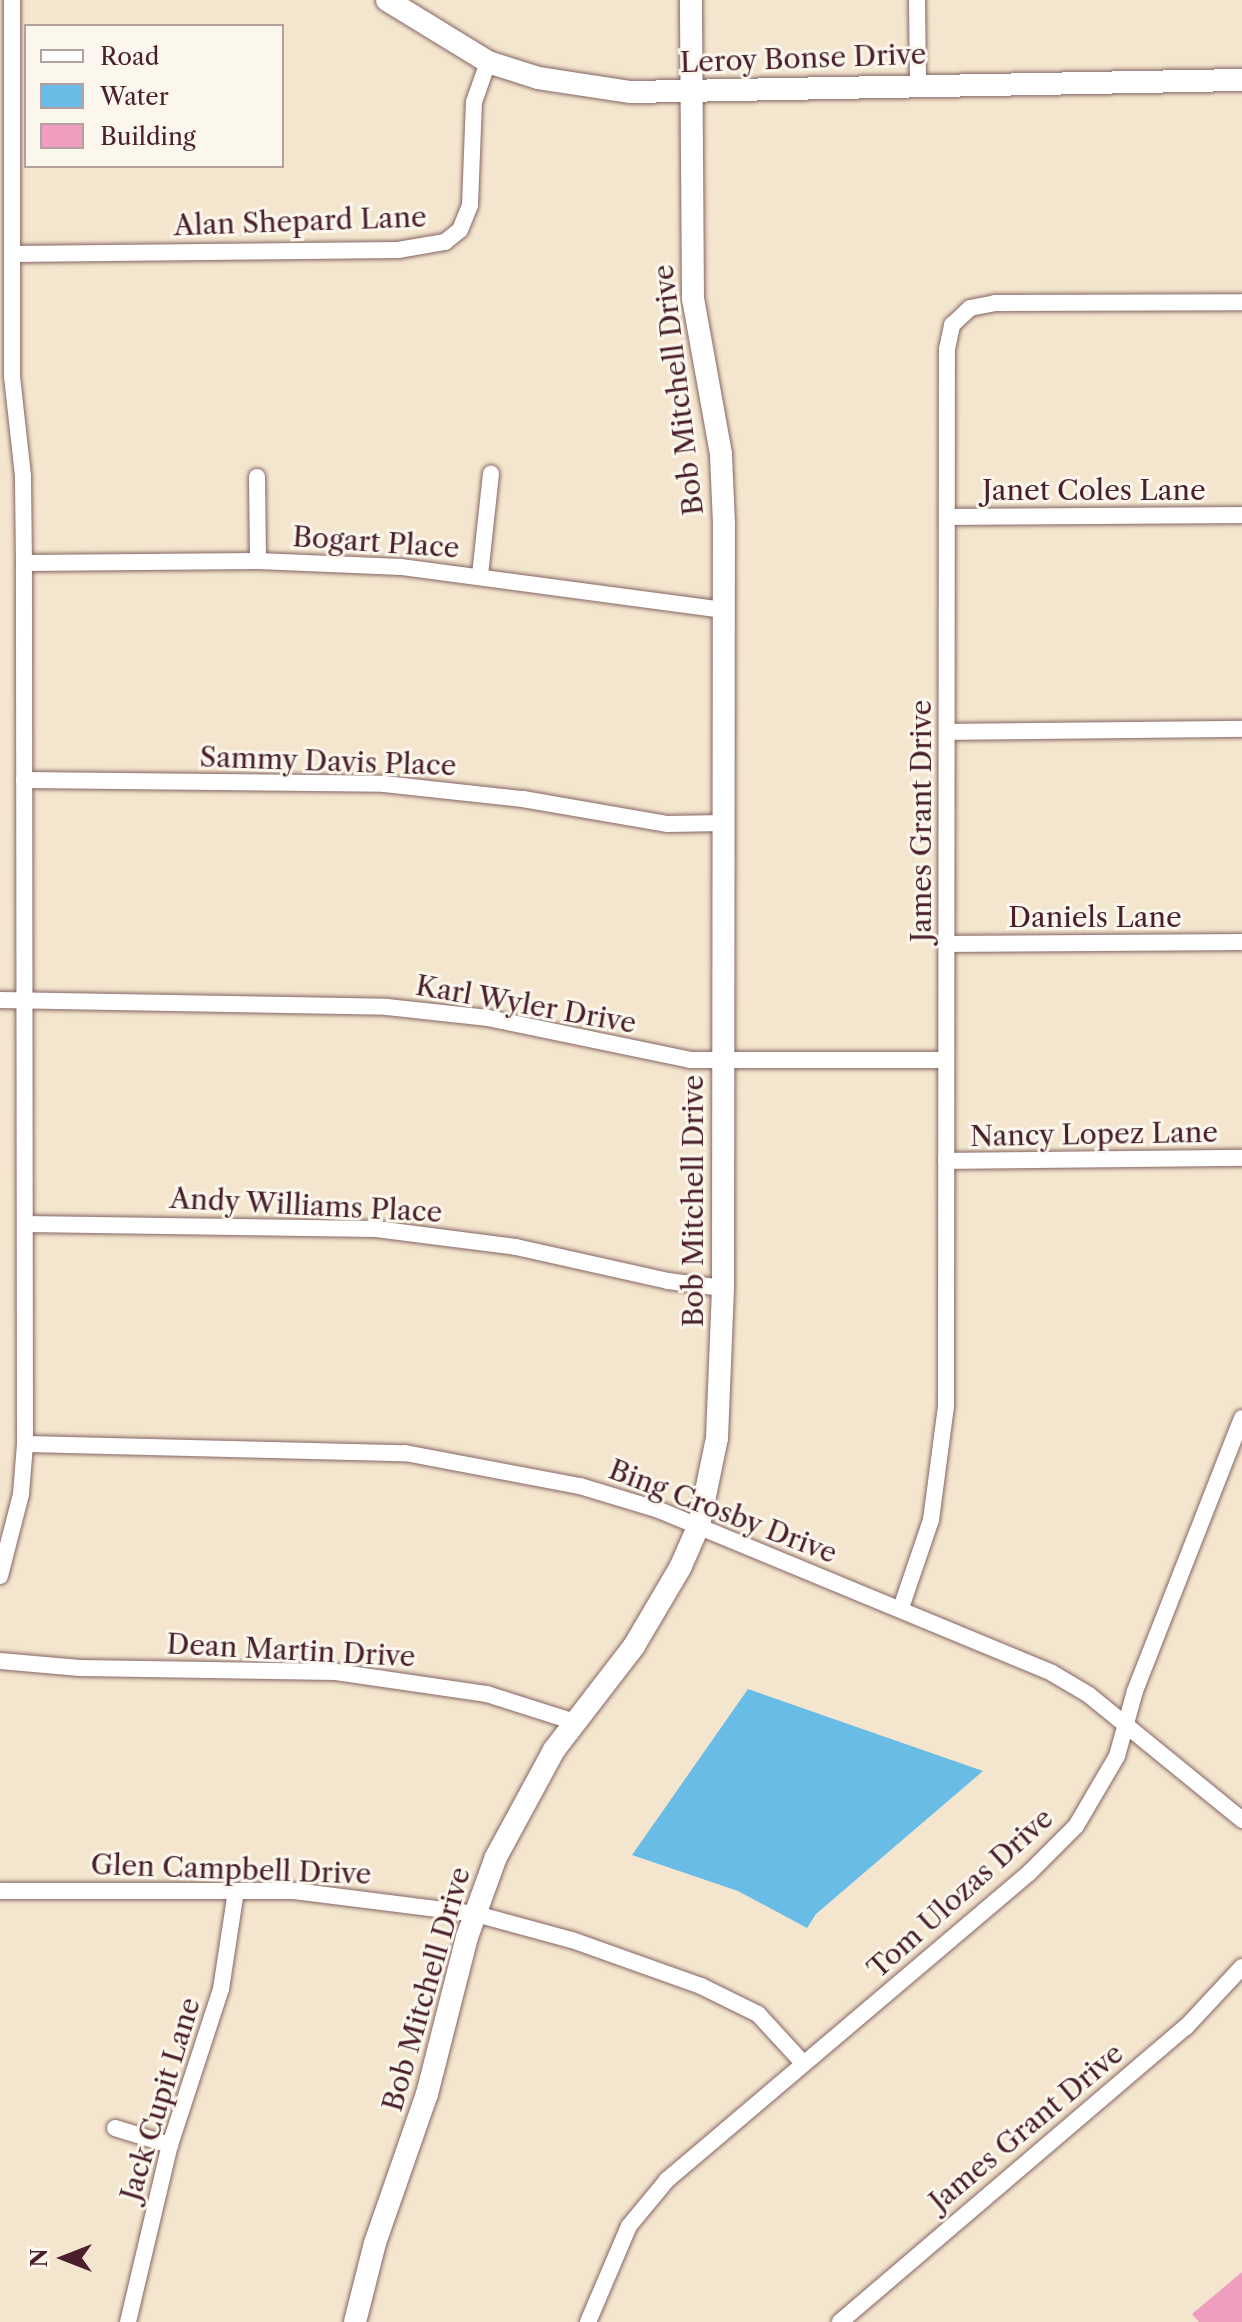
<!DOCTYPE html>
<html>
<head>
<meta charset="utf-8">
<style>
	body { margin:0 }
	#map { position:relative; width:1242px; height:2322px; overflow:hidden; background:#f4e6ce; font-family:"Libre Caslon Text",serif }
	div>[style] { position:absolute }
	.water>* { inset:0; background:#69bce5 }
	.building>* { inset:0; background:#f09ec0 }
	.roads { filter:drop-shadow(0 0 2px #866564) drop-shadow(0 0 2px #866564) }
	.street>* { height:16px; margin:-8px; padding:0 8px; transform-origin:8px; border-radius:8px; background:#fff }
	.secondary>* { height:22px; margin:-11px; padding:0 11px; transform-origin:11px; border-radius:11px; background:#fff }
	span { translate:-50% -50%; white-space:nowrap; text-align:center; line-height:1.15; -webkit-text-stroke:6px #fbf7ec; paint-order:stroke }
	.street-label { font-size:28px; color:#4a1f2b }
	.legend { position:absolute; left:24px; top:24px; width:260px; height:144px; box-sizing:border-box; background:#fbf7ec; border:2px solid #b4a19f; margin:0; padding:10px 14px; list-style:none; font-size:24px; color:#4a1f2b }
	.legend li { display:flex; align-items:center; gap:16px; height:40px }
	.legend b { width:40px; border:2px solid #b4a19f }
	.north { position:absolute; left:24px; top:2218px; width:80px; height:80px; -webkit-text-stroke:6px #fbf7ec; paint-order:stroke; rotate:270deg; font-size:22px; font-weight:700; line-height:32px; text-align:center; color:#4a1f2b }
	.north::after { content:''; display:block; margin:auto; width:28px; height:36px; background:#4a1f2b; clip-path:polygon(50% 0,100% 100%,50% 72%,0 100%) }
</style>
</head>
<body>
<div id="map">
	<div class="water">
		<div style="clip-path:polygon(748px 1689px,983px 1771px,816px 1914px,807px 1928px,738px 1891px,632px 1855px)"></div>
	</div>
	<div class="building">
		<div style="clip-path:polygon(1242px 2272px,1242px 2322px,1199px 2322px,1192px 2314px)"></div>
	</div>
	<div class="roads">
		<div class="street">
			<div style="left:917px;top:0;width:84px;rotate:89.3deg"></div>
			<div style="left:12px;top:254px;width:386px;rotate:-0.6deg"></div>
			<div style="left:398px;top:250px;width:48px;rotate:-9.7deg"></div>
			<div style="left:445px;top:242px;width:19px;rotate:-39deg"></div>
			<div style="left:460px;top:230px;width:27px;rotate:-68deg"></div>
			<div style="left:470px;top:205px;width:103px;rotate:-87.8deg"></div>
			<div style="left:474px;top:102px;width:42px;rotate:-70.7deg"></div>
			<div style="left:257px;top:477px;width:84px;rotate:89.3deg"></div>
			<div style="left:947px;top:517px;width:295px;rotate:-0.4deg"></div>
			<div style="left:24px;top:563px;width:234px;rotate:-0.5deg"></div>
			<div style="left:258px;top:561px;width:143px;rotate:2.4deg"></div>
			<div style="left:401px;top:567px;width:325px;rotate:7.6deg"></div>
			<div style="left:480px;top:575px;width:102px;rotate:-83.8deg"></div>
			<div style="left:947px;top:732px;width:295px;rotate:-0.6deg"></div>
			<div style="left:24px;top:780px;width:360px;rotate:0.6deg"></div>
			<div style="left:384px;top:784px;width:140px;rotate:6.2deg"></div>
			<div style="left:523px;top:799px;width:147px;rotate:9.8deg"></div>
			<div style="left:668px;top:824px;width:55px;rotate:-1deg"></div>
			<div style="left:948px;top:944px;width:294px;rotate:-0.4deg"></div>
			<div style="left:0;top:1000px;width:387px;rotate:1deg"></div>
			<div style="left:387px;top:1007px;width:102px;rotate:6.2deg"></div>
			<div style="left:488px;top:1018px;width:206px;rotate:11.7deg"></div>
			<div style="left:690px;top:1060px;width:256px"></div>
			<div style="left:946px;top:1161px;width:296px;rotate:-0.6deg"></div>
			<div style="left:25px;top:1224px;width:351px;rotate:0.8deg"></div>
			<div style="left:376px;top:1229px;width:141px;rotate:7.3deg"></div>
			<div style="left:516px;top:1247px;width:156px;rotate:12.6deg"></div>
			<div style="left:668px;top:1281px;width:55px;rotate:7.3deg"></div>
			<div style="left:25px;top:1444px;width:380px;rotate:1.4deg"></div>
			<div style="left:405px;top:1453px;width:178px;rotate:10.7deg"></div>
			<div style="left:580px;top:1486px;width:83px;rotate:16.9deg"></div>
			<div style="left:659px;top:1510px;width:425px;rotate:22.5deg"></div>
			<div style="left:1052px;top:1673px;width:43px;rotate:30.7deg"></div>
			<div style="left:1089px;top:1695px;width:198px;rotate:39.2deg"></div>
			<div style="left:0;top:1576px;width:85px;rotate:-75.6deg"></div>
			<div style="left:21px;top:1494px;width:50px;rotate:-85.4deg"></div>
			<div style="left:25px;top:1444px;width:881px;rotate:-90.07deg"></div>
			<div style="left:24px;top:563px;width:87px;rotate:-90.7deg"></div>
			<div style="left:23px;top:476px;width:100px;rotate:-96.3deg"></div>
			<div style="left:12px;top:377px;width:377px;rotate:-90deg"></div>
			<div style="left:901px;top:1608px;width:93px;rotate:-71.2deg"></div>
			<div style="left:931px;top:1520px;width:115px;rotate:-82.5deg"></div>
			<div style="left:946px;top:1406px;width:1057px;rotate:-89.95deg"></div>
			<div style="left:947px;top:349px;width:25px;rotate:-78deg"></div>
			<div style="left:952px;top:325px;width:25px;rotate:-43deg"></div>
			<div style="left:970px;top:308px;width:25px;rotate:-11deg"></div>
			<div style="left:995px;top:303px;width:247px;rotate:-0.2deg"></div>
			<div style="left:0;top:1661px;width:80px;rotate:5deg"></div>
			<div style="left:80px;top:1668px;width:256px;rotate:0.9deg"></div>
			<div style="left:336px;top:1672px;width:153px;rotate:8.3deg"></div>
			<div style="left:487px;top:1694px;width:92px;rotate:17.7deg"></div>
			<div style="left:0;top:1891px;width:294px"></div>
			<div style="left:294px;top:1891px;width:183px;rotate:7.2deg"></div>
			<div style="left:476px;top:1914px;width:99px;rotate:15.2deg"></div>
			<div style="left:572px;top:1940px;width:137px;rotate:19.6deg"></div>
			<div style="left:701px;top:1986px;width:64px;rotate:26.2deg"></div>
			<div style="left:758px;top:2014px;width:67px;rotate:47.4deg"></div>
			<div style="left:115px;top:2128px;width:58px;rotate:17.2deg"></div>
			<div style="left:128px;top:2322px;width:182px;rotate:-76.7deg"></div>
			<div style="left:170px;top:2145px;width:164px;rotate:-71.9deg"></div>
			<div style="left:221px;top:1989px;width:99px;rotate:-81.3deg"></div>
			<div style="left:588px;top:2322px;width:104px;rotate:-66.9deg"></div>
			<div style="left:629px;top:2226px;width:60px;rotate:-50.4deg"></div>
			<div style="left:667px;top:2180px;width:473px;rotate:-40.3deg"></div>
			<div style="left:1028px;top:1874px;width:68px;rotate:-45deg"></div>
			<div style="left:1076px;top:1826px;width:81px;rotate:-59.6deg"></div>
			<div style="left:1117px;top:1756px;width:67px;rotate:-74.5deg"></div>
			<div style="left:1135px;top:1691px;width:293px;rotate:-68.6deg"></div>
			<div style="left:840px;top:2322px;width:455px;rotate:-40.5deg"></div>
			<div style="left:1186px;top:2027px;width:82px;rotate:-47deg"></div>
		</div>
		<div class="secondary">
			<div style="left:387px;top:0;width:119px;rotate:31.5deg"></div>
			<div style="left:488px;top:62px;width:52px;rotate:17.7deg"></div>
			<div style="left:538px;top:78px;width:94px;rotate:8.6deg"></div>
			<div style="left:631px;top:92px;width:611px;rotate:-1.13deg"></div>
			<div style="left:355px;top:2322px;width:81px;rotate:-75.8deg"></div>
			<div style="left:375px;top:2243px;width:158px;rotate:-70.8deg"></div>
			<div style="left:427px;top:2094px;width:162px;rotate:-75.7deg"></div>
			<div style="left:467px;top:1937px;width:85px;rotate:-70.1deg"></div>
			<div style="left:496px;top:1857px;width:122px;rotate:-61.5deg"></div>
			<div style="left:554px;top:1750px;width:131px;rotate:-52.4deg"></div>
			<div style="left:634px;top:1646px;width:91px;rotate:-59.5deg"></div>
			<div style="left:680px;top:1568px;width:47px;rotate:-66.2deg"></div>
			<div style="left:699px;top:1525px;width:89px;rotate:-78.3deg"></div>
			<div style="left:717px;top:1438px;width:150px;rotate:-87.7deg"></div>
			<div style="left:723px;top:1288px;width:764px;rotate:-89.93deg"></div>
			<div style="left:724px;top:524px;width:70px;rotate:-92.5deg"></div>
			<div style="left:721px;top:454px;width:158px;rotate:-100.2deg"></div>
			<div style="left:693px;top:299px;width:299px;rotate:-90.4deg"></div>
		</div>
	</div>
	<div class="street-label">
		<span style="left:803px;top:58px;rotate:-2deg">Leroy Bonse Drive</span>
		<span style="left:300px;top:221px;rotate:-2deg">Alan Shepard Lane</span>
		<span style="left:678px;top:390px;rotate:-97deg">Bob Mitchell Drive</span>
		<span style="left:1094px;top:490px">Janet Coles Lane</span>
		<span style="left:376px;top:542px;rotate:4deg">Bogart Place</span>
		<span style="left:328px;top:761px;rotate:2deg">Sammy Davis Place</span>
		<span style="left:921px;top:821px;rotate:-90deg">James Grant Drive</span>
		<span style="left:1095px;top:917px">Daniels Lane</span>
		<span style="left:526px;top:1004px;rotate:10deg">Karl Wyler Drive</span>
		<span style="left:1094px;top:1134px;rotate:-1deg">Nancy Lopez Lane</span>
		<span style="left:693px;top:1201px;rotate:-90deg">Bob Mitchell Drive</span>
		<span style="left:306px;top:1205px;rotate:3deg">Andy Williams Place</span>
		<span style="left:723px;top:1511px;rotate:21deg">Bing Crosby Drive</span>
		<span style="left:291px;top:1650px;rotate:3deg">Dean Martin Drive</span>
		<span style="left:231px;top:1869px;rotate:2deg">Glen Campbell Drive</span>
		<span style="left:960px;top:1893px;rotate:-42deg">Tom Ulozas Drive</span>
		<span style="left:426px;top:1989px;rotate:-74deg">Bob Mitchell Drive</span>
		<span style="left:160px;top:2099px;rotate:-73deg">Jack Cupit Lane</span>
		<span style="left:1026px;top:2127px;rotate:-40deg">James Grant Drive</span>
	</div>
	<ul class="legend">
	<li><b style="height:10px;background:#fff"></b>Road</li>
	<li><b style="height:22px;background:#69bce5"></b>Water</li>
	<li><b style="height:22px;background:#f09ec0"></b>Building</li>
	</ul>
	<div class="north">N</div>
</div>
</body>
</html>
